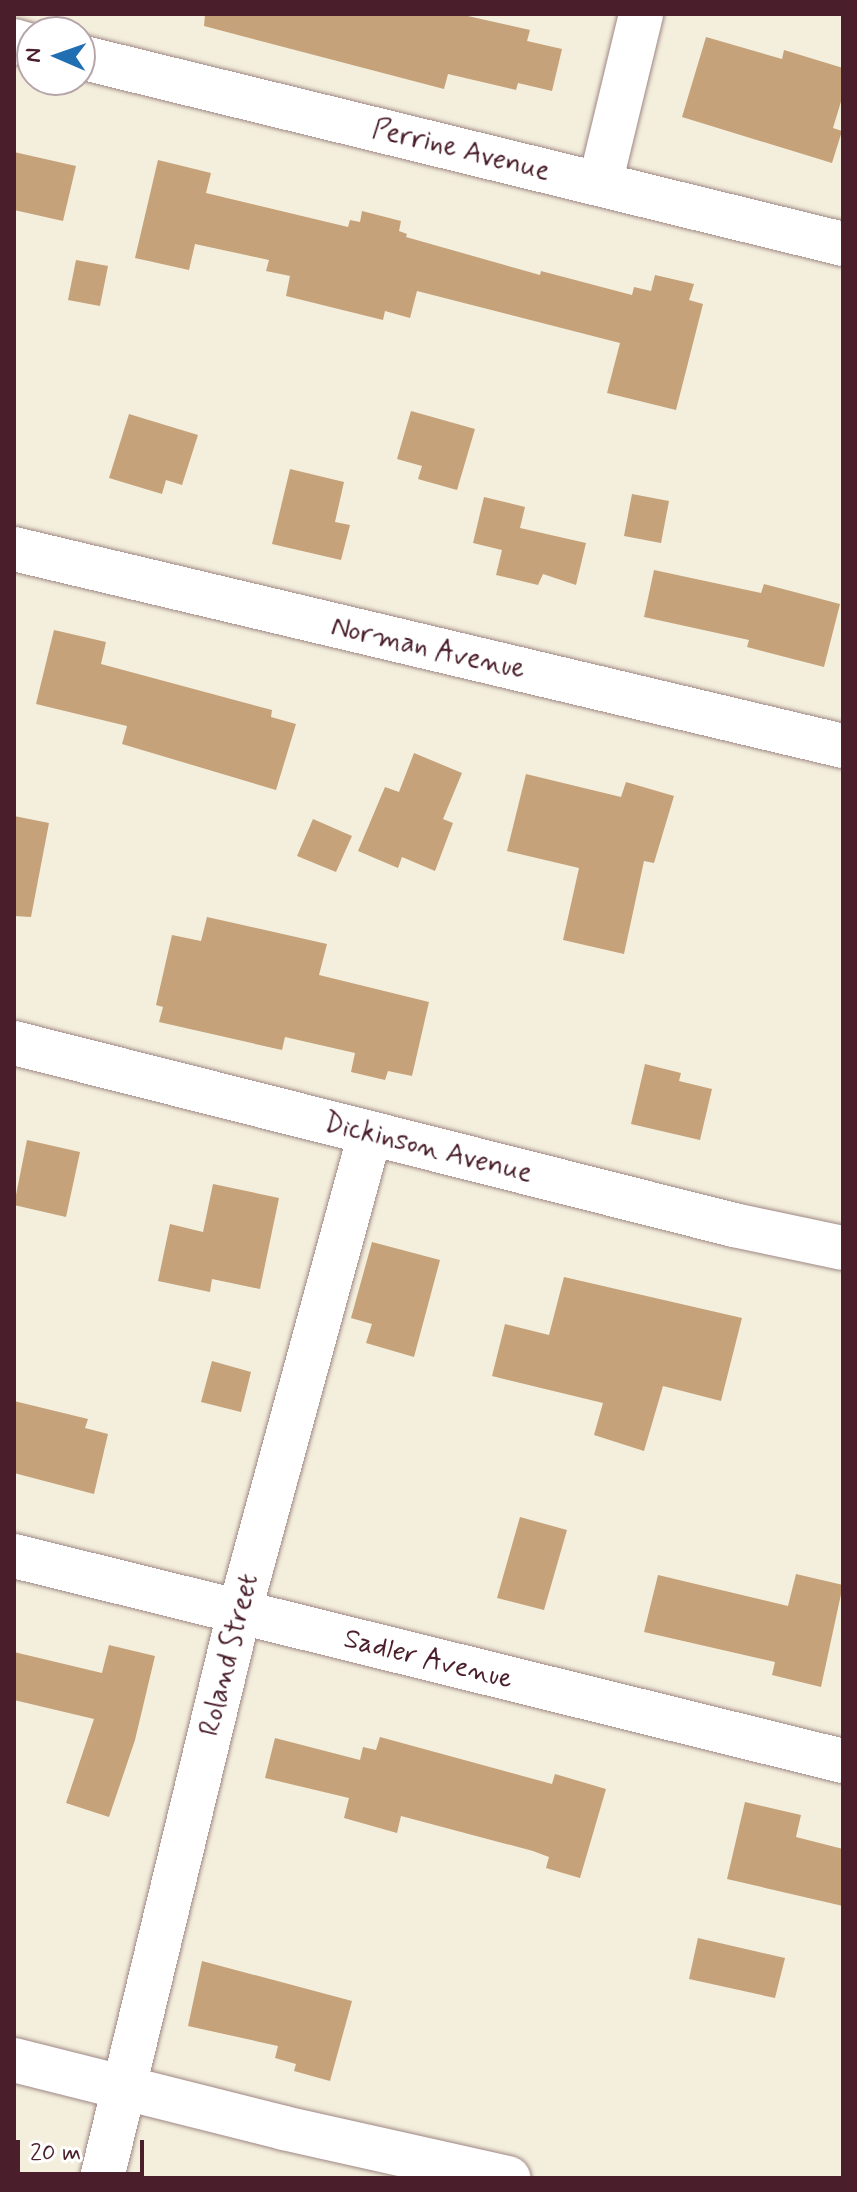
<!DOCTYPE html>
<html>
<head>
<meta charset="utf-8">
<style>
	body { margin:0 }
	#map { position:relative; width:857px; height:2192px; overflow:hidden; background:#f4efdd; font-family:Mynerve,sans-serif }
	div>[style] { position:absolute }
	.building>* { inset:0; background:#c5a27a }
	.roads { filter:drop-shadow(0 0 2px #9f8784) drop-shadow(0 0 2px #9f8784) }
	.minor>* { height:44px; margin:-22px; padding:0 22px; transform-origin:22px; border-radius:22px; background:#fff }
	span { translate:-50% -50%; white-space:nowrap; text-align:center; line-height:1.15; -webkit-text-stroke:8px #fff; paint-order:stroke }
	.street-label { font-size:28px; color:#4a1f2b }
	.frame { position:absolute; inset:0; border:16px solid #4a1f2b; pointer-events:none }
	.north { position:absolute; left:16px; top:16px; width:80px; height:80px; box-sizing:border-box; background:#fff; border:2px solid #b7a5aa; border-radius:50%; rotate:272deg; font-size:22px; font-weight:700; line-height:32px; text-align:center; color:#4a1f2b }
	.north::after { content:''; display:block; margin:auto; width:28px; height:36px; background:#1f6fb2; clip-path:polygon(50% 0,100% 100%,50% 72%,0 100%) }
	.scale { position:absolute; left:16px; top:2140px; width:128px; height:36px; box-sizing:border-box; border:4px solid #4a1f2b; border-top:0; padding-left:10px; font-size:24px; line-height:28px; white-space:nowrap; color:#4a1f2b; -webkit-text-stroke:6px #fff; paint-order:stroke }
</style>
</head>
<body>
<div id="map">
	<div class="building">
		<div style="clip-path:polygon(205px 14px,459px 14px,530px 30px,527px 41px,562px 49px,552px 91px,518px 83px,516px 90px,448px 74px,444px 89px,204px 26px)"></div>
		<div style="clip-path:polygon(706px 37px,782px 59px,784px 50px,843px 68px,843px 95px,833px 128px,842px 131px,832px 163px,682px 117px)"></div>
		<div style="clip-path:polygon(14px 152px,76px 166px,63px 221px,14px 210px)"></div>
		<div style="clip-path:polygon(158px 160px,211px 173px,206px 193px,348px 227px,350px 220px,360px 222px,362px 211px,401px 221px,399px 231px,407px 234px,406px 237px,540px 275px,541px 271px,632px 295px,634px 287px,651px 291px,655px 275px,694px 284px,689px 300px,703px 304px,676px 410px,607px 393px,620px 343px,417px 291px,410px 318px,385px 311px,383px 320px,286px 296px,290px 276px,266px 271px,269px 260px,195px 244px,189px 270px,135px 258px)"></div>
		<div style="clip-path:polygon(76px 260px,108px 266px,100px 306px,68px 300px)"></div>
		<div style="clip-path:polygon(411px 411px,475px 429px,457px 490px,418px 479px,422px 466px,397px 459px)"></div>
		<div style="clip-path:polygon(129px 414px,198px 435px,182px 485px,166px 480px,162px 494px,109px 478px)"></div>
		<div style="clip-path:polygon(290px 469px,344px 482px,335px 522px,350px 525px,341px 560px,272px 544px)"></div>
		<div style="clip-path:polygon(632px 494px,669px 501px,661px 543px,624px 536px)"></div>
		<div style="clip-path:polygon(484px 497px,525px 507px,520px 528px,586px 543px,576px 585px,543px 574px,538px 585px,496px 575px,502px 550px,473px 543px)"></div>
		<div style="clip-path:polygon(654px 570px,761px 593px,764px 584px,840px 604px,824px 667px,747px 647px,749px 640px,644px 617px)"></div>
		<div style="clip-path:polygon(54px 630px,106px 642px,101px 664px,272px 710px,271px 717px,296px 724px,276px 790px,122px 744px,127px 726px,36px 704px)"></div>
		<div style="clip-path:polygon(414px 753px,462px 773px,443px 819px,453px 823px,435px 871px,402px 857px,398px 868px,358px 851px,385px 787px,399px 792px)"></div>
		<div style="clip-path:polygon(526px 774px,621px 797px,626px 782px,674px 796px,654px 863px,644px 861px,624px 954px,563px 940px,579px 868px,507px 851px)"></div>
		<div style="clip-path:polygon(14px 816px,49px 823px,31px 917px,14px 916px)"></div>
		<div style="clip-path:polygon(313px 819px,352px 836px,336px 872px,297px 856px)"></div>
		<div style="clip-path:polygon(207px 917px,327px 944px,319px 975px,429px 1002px,412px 1076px,388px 1071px,385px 1080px,351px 1072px,355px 1053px,285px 1037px,282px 1050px,159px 1022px,163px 1007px,156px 1005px,172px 935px,201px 941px)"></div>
		<div style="clip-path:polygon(645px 1064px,681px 1073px,679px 1081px,712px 1089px,700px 1140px,631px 1124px)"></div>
		<div style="clip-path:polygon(27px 1140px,80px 1152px,66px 1217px,14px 1205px)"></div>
		<div style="clip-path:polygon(213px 1184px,279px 1198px,260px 1289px,212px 1279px,210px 1292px,158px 1281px,170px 1224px,203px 1232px)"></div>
		<div style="clip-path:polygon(372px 1242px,440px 1260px,414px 1357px,366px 1343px,372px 1324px,351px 1318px)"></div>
		<div style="clip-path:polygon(564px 1277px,742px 1318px,721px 1401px,663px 1386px,644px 1451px,594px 1435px,603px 1403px,492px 1376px,505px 1324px,549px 1335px)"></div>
		<div style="clip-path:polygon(212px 1361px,251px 1372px,241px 1412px,201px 1402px)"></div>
		<div style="clip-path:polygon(14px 1401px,88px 1419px,85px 1428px,108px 1434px,94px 1494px,14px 1473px)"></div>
		<div style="clip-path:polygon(520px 1517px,567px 1530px,544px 1610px,497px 1598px)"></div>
		<div style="clip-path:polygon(796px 1574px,843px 1585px,821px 1687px,772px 1675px,775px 1662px,644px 1632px,658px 1575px,788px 1606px)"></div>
		<div style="clip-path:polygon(109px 1645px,155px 1656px,135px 1740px,109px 1817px,66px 1803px,94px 1719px,14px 1700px,14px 1652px,102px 1673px)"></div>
		<div style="clip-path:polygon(380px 1737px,552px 1784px,555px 1774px,606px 1789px,580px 1878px,546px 1868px,549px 1857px,533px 1851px,401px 1816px,397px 1833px,344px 1818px,349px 1798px,265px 1778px,275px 1738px,360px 1760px,363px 1747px,376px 1750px)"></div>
		<div style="clip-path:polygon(745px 1802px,801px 1815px,796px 1837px,843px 1849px,843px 1906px,727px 1879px)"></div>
		<div style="clip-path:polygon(698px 1938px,785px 1958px,775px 1998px,689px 1979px)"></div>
		<div style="clip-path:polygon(202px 1961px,352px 2001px,330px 2081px,294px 2071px,296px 2064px,275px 2058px,278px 2046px,188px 2026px)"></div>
	</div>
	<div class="roads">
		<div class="minor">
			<div style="left:14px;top:41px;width:19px;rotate:16deg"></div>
			<div style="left:80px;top:57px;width:786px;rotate:13.77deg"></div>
			<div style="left:600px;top:184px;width:175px;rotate:-76.4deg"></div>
			<div style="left:14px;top:549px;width:852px;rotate:13.37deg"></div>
			<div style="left:14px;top:1043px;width:743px;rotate:14.19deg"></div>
			<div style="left:734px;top:1225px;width:111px;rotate:11.9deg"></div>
			<div style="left:14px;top:1556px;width:854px;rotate:13.89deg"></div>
			<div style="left:14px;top:2060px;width:278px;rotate:14.1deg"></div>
			<div style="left:284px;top:2128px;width:230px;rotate:12.6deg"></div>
			<div style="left:102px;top:2178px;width:581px;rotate:-76.37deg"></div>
			<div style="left:239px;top:1613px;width:496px;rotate:-74.7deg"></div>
		</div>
	</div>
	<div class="street-label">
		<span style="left:461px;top:151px;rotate:14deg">Perrine Avenue</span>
		<span style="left:428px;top:649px;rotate:13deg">Norman Avenue</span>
		<span style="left:428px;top:1149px;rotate:14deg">Dickinson Avenue</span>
		<span style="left:230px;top:1655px;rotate:-76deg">Roland Street</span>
		<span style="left:428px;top:1660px;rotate:14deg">Sadler Avenue</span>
	</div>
	<div class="frame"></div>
	<div class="north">N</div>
	<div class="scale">20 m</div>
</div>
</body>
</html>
